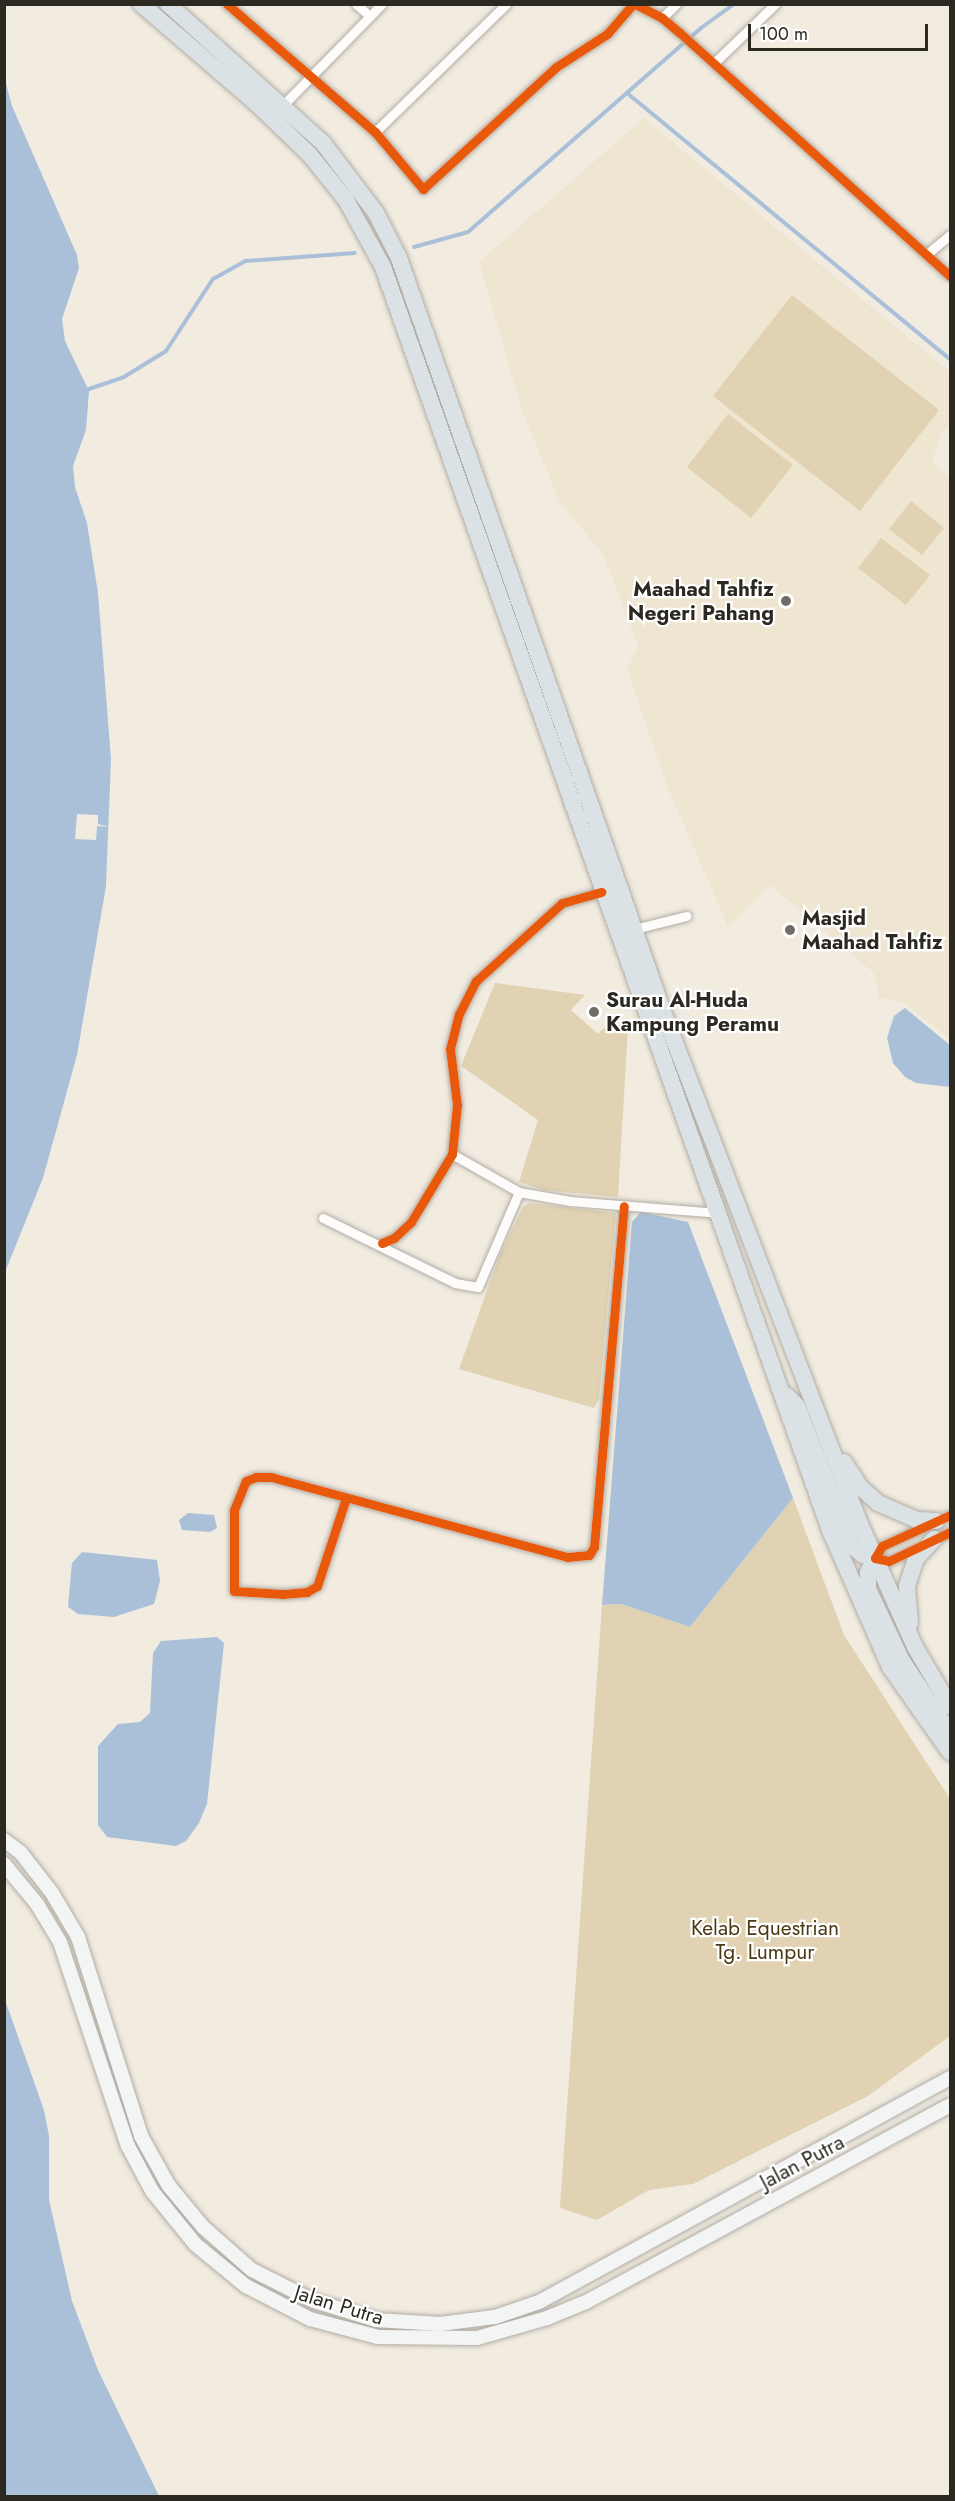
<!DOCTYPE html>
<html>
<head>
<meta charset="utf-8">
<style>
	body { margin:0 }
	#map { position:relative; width:955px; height:2501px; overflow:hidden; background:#f1ebe0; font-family:Jost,sans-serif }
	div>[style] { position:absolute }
	.built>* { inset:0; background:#efe6d2 }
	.green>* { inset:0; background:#e0d2b2 }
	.water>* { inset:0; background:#aac0d9 }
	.pier>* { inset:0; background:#f1ebe0 }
	.stream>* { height:4px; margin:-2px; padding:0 2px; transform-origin:2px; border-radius:2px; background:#aac0d9 }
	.roads { filter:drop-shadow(0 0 2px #b2ada5) drop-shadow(0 0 2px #b2ada5) }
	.street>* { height:9px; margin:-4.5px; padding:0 4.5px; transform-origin:4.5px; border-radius:4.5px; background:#fdfcfa }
	.secondary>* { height:14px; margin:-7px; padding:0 7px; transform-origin:7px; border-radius:7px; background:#f3f4f4 }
	.highway>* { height:16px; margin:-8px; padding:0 8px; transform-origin:8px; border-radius:8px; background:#dae2e6 }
	.cycleway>* { height:9px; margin:-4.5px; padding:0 4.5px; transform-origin:4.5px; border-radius:4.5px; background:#e8590c }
	.dots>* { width:16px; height:16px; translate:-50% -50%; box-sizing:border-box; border:3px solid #fff; border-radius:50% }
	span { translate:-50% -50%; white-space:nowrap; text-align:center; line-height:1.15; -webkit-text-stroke:4.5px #fff; paint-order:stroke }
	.poi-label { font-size:21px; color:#2c2921; font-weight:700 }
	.right { translate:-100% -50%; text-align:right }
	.left { translate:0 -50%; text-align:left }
	.park-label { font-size:21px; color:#4a3a13 }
	.street-label { font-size:21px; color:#2c2921 }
	.frame { position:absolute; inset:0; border:6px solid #2c2921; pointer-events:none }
	.scale { position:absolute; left:748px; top:24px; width:180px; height:27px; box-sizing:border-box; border:3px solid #2c2921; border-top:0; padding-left:8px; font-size:18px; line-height:21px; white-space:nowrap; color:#2c2921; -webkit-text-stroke:4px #fff; paint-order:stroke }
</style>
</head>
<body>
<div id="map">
	<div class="built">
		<div style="clip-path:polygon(644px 118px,950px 372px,950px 426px,942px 431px,932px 462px,950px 477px,950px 1039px,903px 1002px,879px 998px,874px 973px,770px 885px,728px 927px,667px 786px,627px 669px,638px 646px,604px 556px,560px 502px,523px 414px,479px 262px)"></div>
	</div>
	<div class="green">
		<div style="clip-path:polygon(792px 295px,939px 410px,860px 511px,713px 396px)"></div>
		<div style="clip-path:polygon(728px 414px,793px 465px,751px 518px,687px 467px)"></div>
		<div style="clip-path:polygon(911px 501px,944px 528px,922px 555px,889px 529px)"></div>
		<div style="clip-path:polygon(881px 538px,930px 575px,906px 605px,858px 568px)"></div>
		<div style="clip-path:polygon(495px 983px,585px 995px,571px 1010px,598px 1034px,609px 1023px,628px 1027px,618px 1197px,544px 1190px,519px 1182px,538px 1120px,461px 1066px)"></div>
		<div style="clip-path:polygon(529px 1203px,616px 1213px,599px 1399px,594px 1408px,459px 1369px,499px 1257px,523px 1207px)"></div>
		<div style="clip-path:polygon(793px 1498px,844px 1635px,950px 1799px,950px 2036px,868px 2096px,693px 2184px,649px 2190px,597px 2220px,560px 2208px,602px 1605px,621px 1604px,690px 1627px)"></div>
	</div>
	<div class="water">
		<div style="clip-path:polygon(4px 76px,12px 106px,77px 255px,79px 268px,62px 319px,65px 341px,89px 391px,86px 430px,73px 466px,75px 487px,87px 523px,98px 593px,111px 759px,106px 886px,77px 1055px,43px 1178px,5px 1272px)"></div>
		<div style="clip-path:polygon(905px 1008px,950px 1045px,950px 1087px,916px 1083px,905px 1077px,893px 1063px,887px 1038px,894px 1016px)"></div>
		<div style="clip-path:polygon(641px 1212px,688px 1222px,793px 1498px,690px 1627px,621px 1604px,602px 1605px,632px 1222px)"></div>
		<div style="clip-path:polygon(188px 1513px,214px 1515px,217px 1528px,210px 1532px,182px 1530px,179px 1520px)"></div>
		<div style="clip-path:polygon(82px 1552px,157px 1560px,160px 1581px,154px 1604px,114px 1617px,78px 1614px,68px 1607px,72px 1563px)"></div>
		<div style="clip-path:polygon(217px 1637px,224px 1643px,207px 1804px,199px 1823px,186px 1841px,176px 1846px,107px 1837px,98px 1825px,98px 1746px,118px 1724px,140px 1722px,150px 1713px,153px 1653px,161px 1641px)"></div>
		<div style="clip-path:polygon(4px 1997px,44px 2110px,49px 2136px,49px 2200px,72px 2301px,98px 2370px,159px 2496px,5px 2496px)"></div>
	</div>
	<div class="pier">
		<div style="clip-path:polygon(77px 814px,98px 815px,98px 824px,109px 827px,97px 826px,96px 840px,75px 839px)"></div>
	</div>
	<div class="stream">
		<div style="left:627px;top:93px;width:418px;rotate:39.5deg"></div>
		<div style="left:414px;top:247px;width:56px;rotate:-15.5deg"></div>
		<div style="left:468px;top:232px;width:310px;rotate:-41.2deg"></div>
		<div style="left:701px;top:28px;width:41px;rotate:-36deg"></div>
		<div style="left:86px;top:390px;width:40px;rotate:-18.9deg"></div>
		<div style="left:124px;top:377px;width:49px;rotate:-31.8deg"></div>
		<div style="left:166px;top:351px;width:86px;rotate:-56.9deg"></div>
		<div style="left:213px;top:279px;width:38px;rotate:-29deg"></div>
		<div style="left:246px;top:261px;width:109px;rotate:-4.2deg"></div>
	</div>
	<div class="roads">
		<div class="street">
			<div style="left:227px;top:4px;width:196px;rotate:40.9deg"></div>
			<div style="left:375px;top:132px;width:75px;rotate:49.9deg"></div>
			<div style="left:423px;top:189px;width:180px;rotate:-42.5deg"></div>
			<div style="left:556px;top:67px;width:61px;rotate:-32.9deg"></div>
			<div style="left:607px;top:34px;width:40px;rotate:-49deg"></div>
			<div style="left:356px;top:4px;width:18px;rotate:41deg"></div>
			<div style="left:635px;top:4px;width:30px;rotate:27deg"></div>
			<div style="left:662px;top:18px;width:23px;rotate:40deg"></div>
			<div style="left:680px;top:33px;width:363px;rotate:42deg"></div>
			<div style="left:662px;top:18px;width:20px;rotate:-45deg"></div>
			<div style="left:714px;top:63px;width:85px;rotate:-44deg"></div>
			<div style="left:284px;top:104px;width:140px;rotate:-45.6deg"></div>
			<div style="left:375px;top:132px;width:183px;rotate:-44.3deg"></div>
			<div style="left:927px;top:254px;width:30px;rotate:-40deg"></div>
			<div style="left:634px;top:929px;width:54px;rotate:-14deg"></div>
			<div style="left:452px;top:1154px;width:77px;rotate:29.6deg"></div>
			<div style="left:519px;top:1192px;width:52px;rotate:10deg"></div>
			<div style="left:570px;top:1201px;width:148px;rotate:4.6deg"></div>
			<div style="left:323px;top:1218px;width:147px;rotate:26.2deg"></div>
			<div style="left:455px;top:1283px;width:23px;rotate:10deg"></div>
			<div style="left:478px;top:1287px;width:103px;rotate:-66.7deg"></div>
			<div style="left:382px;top:1243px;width:13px;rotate:-23deg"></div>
			<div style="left:394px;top:1238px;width:23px;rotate:-43deg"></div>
			<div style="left:411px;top:1222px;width:79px;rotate:-58.9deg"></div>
			<div style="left:452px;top:1154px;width:49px;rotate:-84.2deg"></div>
			<div style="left:457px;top:1105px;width:56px;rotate:-97.1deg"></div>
			<div style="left:450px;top:1049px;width:36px;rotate:-76deg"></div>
			<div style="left:459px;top:1014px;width:37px;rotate:-63deg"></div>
			<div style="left:476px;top:981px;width:116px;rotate:-42.2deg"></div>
			<div style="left:562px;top:903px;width:41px;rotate:-15.8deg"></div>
			<div style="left:346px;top:1498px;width:93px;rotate:108.2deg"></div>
			<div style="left:317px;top:1586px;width:12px;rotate:149deg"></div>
			<div style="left:307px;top:1592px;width:24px;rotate:175deg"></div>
			<div style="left:283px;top:1594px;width:49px;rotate:-176.5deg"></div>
			<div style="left:234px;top:1591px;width:81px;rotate:-90deg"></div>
			<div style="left:234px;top:1510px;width:31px;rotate:-68deg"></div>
			<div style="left:246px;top:1481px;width:11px;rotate:-22deg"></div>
			<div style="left:256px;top:1477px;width:15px"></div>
			<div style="left:271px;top:1477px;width:307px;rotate:15.1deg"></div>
			<div style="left:567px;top:1557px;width:22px;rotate:-5deg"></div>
			<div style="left:589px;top:1555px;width:9px;rotate:-58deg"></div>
			<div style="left:594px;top:1547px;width:342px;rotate:-85deg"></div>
			<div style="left:950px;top:1515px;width:75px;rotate:155.5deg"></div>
			<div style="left:882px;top:1546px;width:14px;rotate:120deg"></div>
			<div style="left:875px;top:1558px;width:14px;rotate:12deg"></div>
			<div style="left:889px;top:1561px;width:68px;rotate:-25.4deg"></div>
		</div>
		<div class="secondary">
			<div style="left:4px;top:1840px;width:21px;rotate:37deg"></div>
			<div style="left:21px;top:1853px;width:51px;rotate:52.2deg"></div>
			<div style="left:52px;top:1893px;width:51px;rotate:59.4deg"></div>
			<div style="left:78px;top:1937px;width:209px;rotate:72.4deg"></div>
			<div style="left:141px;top:2136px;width:57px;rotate:60.8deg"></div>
			<div style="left:169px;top:2186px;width:53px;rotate:50.3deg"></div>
			<div style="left:203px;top:2227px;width:65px;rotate:41.3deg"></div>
			<div style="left:252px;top:2270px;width:69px;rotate:26.6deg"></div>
			<div style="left:314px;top:2301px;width:65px;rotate:17deg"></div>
			<div style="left:376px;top:2320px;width:64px;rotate:3.6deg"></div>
			<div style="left:440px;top:2324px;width:55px;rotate:-7.3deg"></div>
			<div style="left:495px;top:2317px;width:46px;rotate:-18.8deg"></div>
			<div style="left:539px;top:2302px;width:468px;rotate:-28.6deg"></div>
			<div style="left:4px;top:1864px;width:52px;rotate:50.5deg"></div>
			<div style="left:37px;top:1904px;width:44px;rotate:58.8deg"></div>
			<div style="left:60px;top:1942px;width:215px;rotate:71.6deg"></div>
			<div style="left:128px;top:2146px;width:51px;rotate:61.9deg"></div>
			<div style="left:152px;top:2191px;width:68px;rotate:50.9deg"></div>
			<div style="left:195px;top:2244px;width:66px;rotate:39.5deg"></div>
			<div style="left:246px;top:2286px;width:72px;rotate:27.3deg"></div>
			<div style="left:310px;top:2319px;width:70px;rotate:14.8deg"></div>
			<div style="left:378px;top:2337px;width:99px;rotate:0.6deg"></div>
			<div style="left:477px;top:2338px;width:73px;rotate:-15.9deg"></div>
			<div style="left:547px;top:2318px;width:42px;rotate:-22.3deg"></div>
			<div style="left:586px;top:2302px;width:414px;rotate:-28.4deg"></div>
		</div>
		<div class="highway">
			<div style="left:141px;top:4px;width:150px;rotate:40.7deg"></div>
			<div style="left:255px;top:102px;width:76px;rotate:43.9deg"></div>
			<div style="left:310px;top:155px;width:58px;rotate:51.3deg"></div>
			<div style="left:346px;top:200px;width:77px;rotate:61.1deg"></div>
			<div style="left:383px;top:267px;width:1340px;rotate:70.51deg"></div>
			<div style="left:830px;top:1530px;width:150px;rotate:66.3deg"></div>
			<div style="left:890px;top:1667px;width:104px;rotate:54.8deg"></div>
			<div style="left:168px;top:4px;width:208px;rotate:41.9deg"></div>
			<div style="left:323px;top:143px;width:88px;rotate:52.9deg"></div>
			<div style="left:376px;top:213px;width:51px;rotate:62.9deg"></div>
			<div style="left:399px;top:258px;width:796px;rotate:70.7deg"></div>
			<div style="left:662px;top:1009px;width:552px;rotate:68.97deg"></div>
			<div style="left:860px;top:1524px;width:135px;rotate:65.9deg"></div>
			<div style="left:915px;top:1647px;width:69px;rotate:59.3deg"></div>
			<div style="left:787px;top:1396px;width:14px;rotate:45deg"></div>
			<div style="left:797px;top:1406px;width:150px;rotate:68.6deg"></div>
			<div style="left:852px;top:1546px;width:14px;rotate:39deg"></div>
			<div style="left:863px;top:1555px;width:12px;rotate:14deg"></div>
			<div style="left:844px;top:1462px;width:31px;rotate:57deg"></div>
			<div style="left:861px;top:1488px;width:23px;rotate:41deg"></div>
			<div style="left:878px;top:1503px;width:43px;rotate:23.6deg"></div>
			<div style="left:917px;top:1520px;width:19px;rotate:3deg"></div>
			<div style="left:875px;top:1558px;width:17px;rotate:115deg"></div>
			<div style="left:868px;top:1573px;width:16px;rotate:90deg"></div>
			<div style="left:868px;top:1589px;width:80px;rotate:64.7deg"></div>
			<div style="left:902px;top:1661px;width:87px;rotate:56.3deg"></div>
			<div style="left:910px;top:1623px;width:37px;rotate:-95deg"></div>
			<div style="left:907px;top:1586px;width:28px;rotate:-72deg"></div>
			<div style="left:916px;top:1559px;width:27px;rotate:-48deg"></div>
		</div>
	</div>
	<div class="cycleway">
		<div style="left:227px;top:4px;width:196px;rotate:40.9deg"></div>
		<div style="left:375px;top:132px;width:75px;rotate:49.9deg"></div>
		<div style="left:423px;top:189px;width:180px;rotate:-42.5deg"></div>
		<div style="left:556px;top:67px;width:61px;rotate:-32.9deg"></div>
		<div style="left:607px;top:34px;width:40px;rotate:-49deg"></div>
		<div style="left:635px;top:4px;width:30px;rotate:27deg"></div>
		<div style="left:662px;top:18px;width:23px;rotate:40deg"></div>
		<div style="left:680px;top:33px;width:363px;rotate:42deg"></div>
		<div style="left:382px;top:1243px;width:13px;rotate:-23deg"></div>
		<div style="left:394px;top:1238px;width:23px;rotate:-43deg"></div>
		<div style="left:411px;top:1222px;width:79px;rotate:-58.9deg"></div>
		<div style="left:452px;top:1154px;width:49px;rotate:-84.2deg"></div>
		<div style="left:457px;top:1105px;width:56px;rotate:-97.1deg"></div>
		<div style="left:450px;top:1049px;width:36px;rotate:-76deg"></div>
		<div style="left:459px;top:1014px;width:37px;rotate:-63deg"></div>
		<div style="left:476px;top:981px;width:116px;rotate:-42.2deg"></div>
		<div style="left:562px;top:903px;width:41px;rotate:-15.8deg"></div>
		<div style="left:346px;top:1498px;width:93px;rotate:108.2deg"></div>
		<div style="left:317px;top:1586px;width:12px;rotate:149deg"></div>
		<div style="left:307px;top:1592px;width:24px;rotate:175deg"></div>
		<div style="left:283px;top:1594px;width:49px;rotate:-176.5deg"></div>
		<div style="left:234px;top:1591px;width:81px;rotate:-90deg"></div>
		<div style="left:234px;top:1510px;width:31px;rotate:-68deg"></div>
		<div style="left:246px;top:1481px;width:11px;rotate:-22deg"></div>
		<div style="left:256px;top:1477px;width:15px"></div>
		<div style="left:271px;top:1477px;width:307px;rotate:15.1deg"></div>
		<div style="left:567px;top:1557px;width:22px;rotate:-5deg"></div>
		<div style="left:589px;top:1555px;width:9px;rotate:-58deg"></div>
		<div style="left:594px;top:1547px;width:342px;rotate:-85deg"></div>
		<div style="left:950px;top:1515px;width:75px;rotate:155.5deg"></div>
		<div style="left:882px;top:1546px;width:14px;rotate:120deg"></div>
		<div style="left:875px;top:1558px;width:14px;rotate:12deg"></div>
		<div style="left:889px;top:1561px;width:68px;rotate:-25.4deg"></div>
	</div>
	<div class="dots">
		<div style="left:786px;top:601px;background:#716d64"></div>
		<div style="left:790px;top:930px;background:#716d64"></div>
		<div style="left:594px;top:1012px;background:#716d64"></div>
	</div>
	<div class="poi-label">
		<span class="right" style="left:774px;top:601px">Maahad Tahfiz<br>Negeri Pahang</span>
		<span class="left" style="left:802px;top:930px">Masjid<br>Maahad Tahfiz</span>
		<span class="left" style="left:606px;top:1012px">Surau Al-Huda<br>Kampung Peramu</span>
	</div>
	<div class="park-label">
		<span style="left:765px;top:1940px">Kelab Equestrian<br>Tg. Lumpur</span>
	</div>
	<div class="street-label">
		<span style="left:802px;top:2162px;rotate:-28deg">Jalan Putra</span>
		<span style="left:339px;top:2305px;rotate:17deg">Jalan Putra</span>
	</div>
	<div class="frame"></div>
	<div class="scale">100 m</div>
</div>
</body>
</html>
